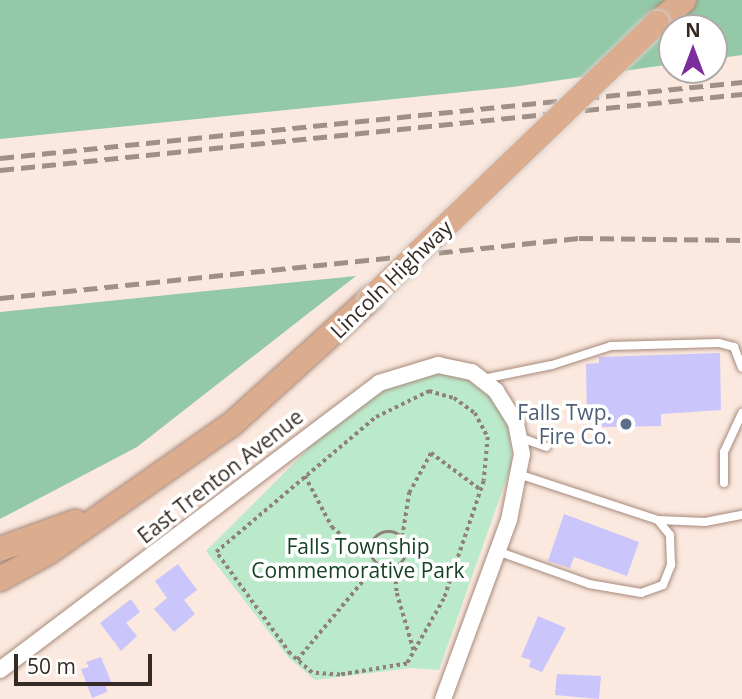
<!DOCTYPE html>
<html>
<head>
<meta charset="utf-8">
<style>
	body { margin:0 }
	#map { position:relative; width:742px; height:699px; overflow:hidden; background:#fbe8de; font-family:"Open Sans",sans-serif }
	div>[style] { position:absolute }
	.green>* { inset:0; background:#bbeacb }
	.forest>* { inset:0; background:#93c9a6 }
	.building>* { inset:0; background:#cac6fc }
	.path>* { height:3.5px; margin-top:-1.75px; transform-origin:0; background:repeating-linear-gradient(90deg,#8f8178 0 3.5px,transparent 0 7px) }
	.path>.ring { margin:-1.75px; padding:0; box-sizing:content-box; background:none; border:3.5px solid #8f8178; border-radius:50% }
	.roads { filter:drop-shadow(0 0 2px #a6897a) drop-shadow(0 0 2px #a6897a) }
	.lane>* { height:8px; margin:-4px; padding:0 4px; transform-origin:4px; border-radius:4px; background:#fff }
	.street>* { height:16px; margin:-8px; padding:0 8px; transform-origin:8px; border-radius:8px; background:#fff }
	.primary>* { height:24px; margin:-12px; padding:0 12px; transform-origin:12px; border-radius:12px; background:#dbac8e }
	.rail>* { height:5px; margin-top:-2.5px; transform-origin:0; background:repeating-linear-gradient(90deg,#9f9087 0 14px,transparent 0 21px) }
	.bridges { filter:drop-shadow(0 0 2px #d3d0cf) drop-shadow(0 0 2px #d3d0cf) }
	.primary-bridge>* { height:24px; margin:-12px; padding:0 12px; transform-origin:12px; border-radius:12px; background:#dbac8e }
	.dots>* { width:19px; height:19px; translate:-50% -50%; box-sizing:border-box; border:4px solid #fff; border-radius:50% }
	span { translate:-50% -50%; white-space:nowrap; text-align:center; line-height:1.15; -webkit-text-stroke:7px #fff; paint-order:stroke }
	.street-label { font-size:21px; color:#362b24 }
	.service-label { font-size:21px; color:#4e5e75 }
	.right { translate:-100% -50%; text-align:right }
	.park-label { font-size:21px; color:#164029 }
	.north { position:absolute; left:658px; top:14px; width:70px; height:70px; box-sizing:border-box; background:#fff; border:2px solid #afaaa7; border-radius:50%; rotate:0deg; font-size:19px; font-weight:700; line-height:28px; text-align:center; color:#362b24 }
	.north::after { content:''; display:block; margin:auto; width:24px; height:32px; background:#7b2c9d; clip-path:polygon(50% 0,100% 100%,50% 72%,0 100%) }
	.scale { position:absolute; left:14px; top:654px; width:138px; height:32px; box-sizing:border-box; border:4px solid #362b24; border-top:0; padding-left:9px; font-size:21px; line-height:24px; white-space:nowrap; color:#362b24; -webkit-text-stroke:5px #fff; paint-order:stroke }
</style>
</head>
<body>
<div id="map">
	<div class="green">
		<div style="clip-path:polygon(423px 372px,456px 374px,480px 386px,500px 406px,510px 435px,512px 463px,439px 670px,411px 668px,315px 680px,289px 658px,206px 551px,323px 434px,393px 383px)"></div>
	</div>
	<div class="forest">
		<div style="clip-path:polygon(0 0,742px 0,742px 55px,714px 59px,714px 28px,672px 28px,672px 64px,512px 87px,0 139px)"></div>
		<div style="clip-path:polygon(356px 276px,137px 447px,0 519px,0 312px)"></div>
	</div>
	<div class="building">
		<div style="clip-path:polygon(720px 353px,721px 410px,661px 414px,661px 426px,602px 427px,602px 422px,587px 423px,586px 364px,599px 363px,599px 357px)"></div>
		<div style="clip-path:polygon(564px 514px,639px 542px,627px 576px,574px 557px,570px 568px,548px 561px)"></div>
		<div style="clip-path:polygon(178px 564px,197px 590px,184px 600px,195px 614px,174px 632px,154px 609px,167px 598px,155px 581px)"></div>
		<div style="clip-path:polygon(131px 599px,140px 612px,126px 623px,137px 636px,121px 651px,100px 623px)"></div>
		<div style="clip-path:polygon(538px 616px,566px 628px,542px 672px,529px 667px,531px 660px,521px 657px)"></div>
		<div style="clip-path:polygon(101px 657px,112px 684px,106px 686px,107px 692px,92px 698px,81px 669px,89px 667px,86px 662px)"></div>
		<div style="clip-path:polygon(557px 674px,601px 676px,599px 699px,555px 695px)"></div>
	</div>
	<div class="path">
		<div style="left:429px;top:391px;width:26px;rotate:16deg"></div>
		<div style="left:454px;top:398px;width:26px;rotate:36deg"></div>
		<div style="left:475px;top:413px;width:27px;rotate:62deg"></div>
		<div style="left:488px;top:437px;width:44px;rotate:95.2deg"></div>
		<div style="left:484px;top:481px;width:125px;rotate:108.7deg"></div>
		<div style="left:444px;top:599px;width:75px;rotate:119.6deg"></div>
		<div style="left:407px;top:664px;width:68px;rotate:170.7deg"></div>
		<div style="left:340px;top:675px;width:28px;rotate:-176deg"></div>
		<div style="left:312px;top:673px;width:29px;rotate:-139deg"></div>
		<div style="left:290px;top:654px;width:126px;rotate:-126deg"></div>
		<div style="left:216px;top:552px;width:209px;rotate:-40.2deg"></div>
		<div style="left:376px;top:417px;width:59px;rotate:-26.1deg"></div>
		<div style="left:305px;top:476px;width:58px;rotate:62.1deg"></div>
		<div style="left:332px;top:527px;width:25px;rotate:40deg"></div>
		<div style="left:351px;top:543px;width:20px;rotate:9deg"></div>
		<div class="ring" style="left:371px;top:532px;width:32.5px;height:32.5px"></div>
		<div style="left:402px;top:537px;width:45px;rotate:-81deg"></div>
		<div style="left:409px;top:493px;width:46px;rotate:-61.2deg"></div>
		<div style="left:431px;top:453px;width:62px;rotate:36.5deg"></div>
		<div style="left:395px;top:567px;width:26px;rotate:86deg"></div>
		<div style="left:397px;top:593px;width:60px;rotate:73.7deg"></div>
		<div style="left:297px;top:660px;width:125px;rotate:-50.2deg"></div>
	</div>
	<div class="roads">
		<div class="lane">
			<div style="left:483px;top:379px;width:70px;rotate:-11.5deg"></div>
			<div style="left:552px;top:365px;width:62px;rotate:-17.9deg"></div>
			<div style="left:611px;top:346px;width:108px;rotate:-1.6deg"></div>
			<div style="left:719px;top:343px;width:16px;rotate:15deg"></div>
			<div style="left:734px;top:347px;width:22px;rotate:69deg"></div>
			<div style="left:519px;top:437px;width:29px;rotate:20deg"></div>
			<div style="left:724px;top:483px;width:31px;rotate:-90deg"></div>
			<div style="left:724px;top:452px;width:43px;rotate:-65.2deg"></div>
			<div style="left:658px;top:520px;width:47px;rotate:2.4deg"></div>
			<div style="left:705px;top:522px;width:38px;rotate:-11deg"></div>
			<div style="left:497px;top:551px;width:98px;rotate:19.7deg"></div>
			<div style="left:589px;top:584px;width:53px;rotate:9.8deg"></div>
			<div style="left:641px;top:593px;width:23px;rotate:-20deg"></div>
			<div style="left:663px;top:585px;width:22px;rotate:-68deg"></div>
			<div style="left:671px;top:565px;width:30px;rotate:-92deg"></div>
			<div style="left:670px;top:535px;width:19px;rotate:-129deg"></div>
			<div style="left:658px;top:520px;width:144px;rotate:-161.8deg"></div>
		</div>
		<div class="street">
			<div style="left:0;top:670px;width:475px;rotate:-37.1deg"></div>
			<div style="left:379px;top:383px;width:62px;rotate:-17deg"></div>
			<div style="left:438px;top:365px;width:35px;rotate:12deg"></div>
			<div style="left:472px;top:372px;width:31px;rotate:38deg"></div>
			<div style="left:496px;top:391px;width:38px;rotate:58deg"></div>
			<div style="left:516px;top:423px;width:32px;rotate:79deg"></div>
			<div style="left:522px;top:454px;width:67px;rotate:101.1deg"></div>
			<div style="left:509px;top:520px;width:191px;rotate:110.2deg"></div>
		</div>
		<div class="primary">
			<div style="left:657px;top:23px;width:35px;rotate:-40deg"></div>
			<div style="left:0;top:549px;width:80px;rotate:-19.8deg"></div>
			<div style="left:0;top:579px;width:56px;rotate:-28.9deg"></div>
			<div style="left:49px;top:552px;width:223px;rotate:-35deg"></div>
			<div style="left:232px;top:424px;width:188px;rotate:-42.2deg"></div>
		</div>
	</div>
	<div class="rail">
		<div style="left:0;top:158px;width:746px;rotate:-5.85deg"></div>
		<div style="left:0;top:170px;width:746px;rotate:-5.85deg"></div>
		<div style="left:0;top:298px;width:582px;rotate:-5.92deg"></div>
		<div style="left:579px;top:238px;width:163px;rotate:0.7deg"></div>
	</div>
	<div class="bridges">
		<div class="primary-bridge">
			<div style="left:371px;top:298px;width:397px;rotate:-43.9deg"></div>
		</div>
	</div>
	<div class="dots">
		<div style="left:626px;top:424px;background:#5c6f8a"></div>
	</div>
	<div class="street-label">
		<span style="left:391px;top:279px;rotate:-44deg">Lincoln Highway</span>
		<span style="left:220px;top:476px;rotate:-38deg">East Trenton Avenue</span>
	</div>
	<div class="service-label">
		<span class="right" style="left:612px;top:424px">Falls Twp.<br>Fire Co.</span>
	</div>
	<div class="park-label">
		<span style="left:358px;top:558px">Falls Township<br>Commemorative Park</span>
	</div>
	<div class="north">N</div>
	<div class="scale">50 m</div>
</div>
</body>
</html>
